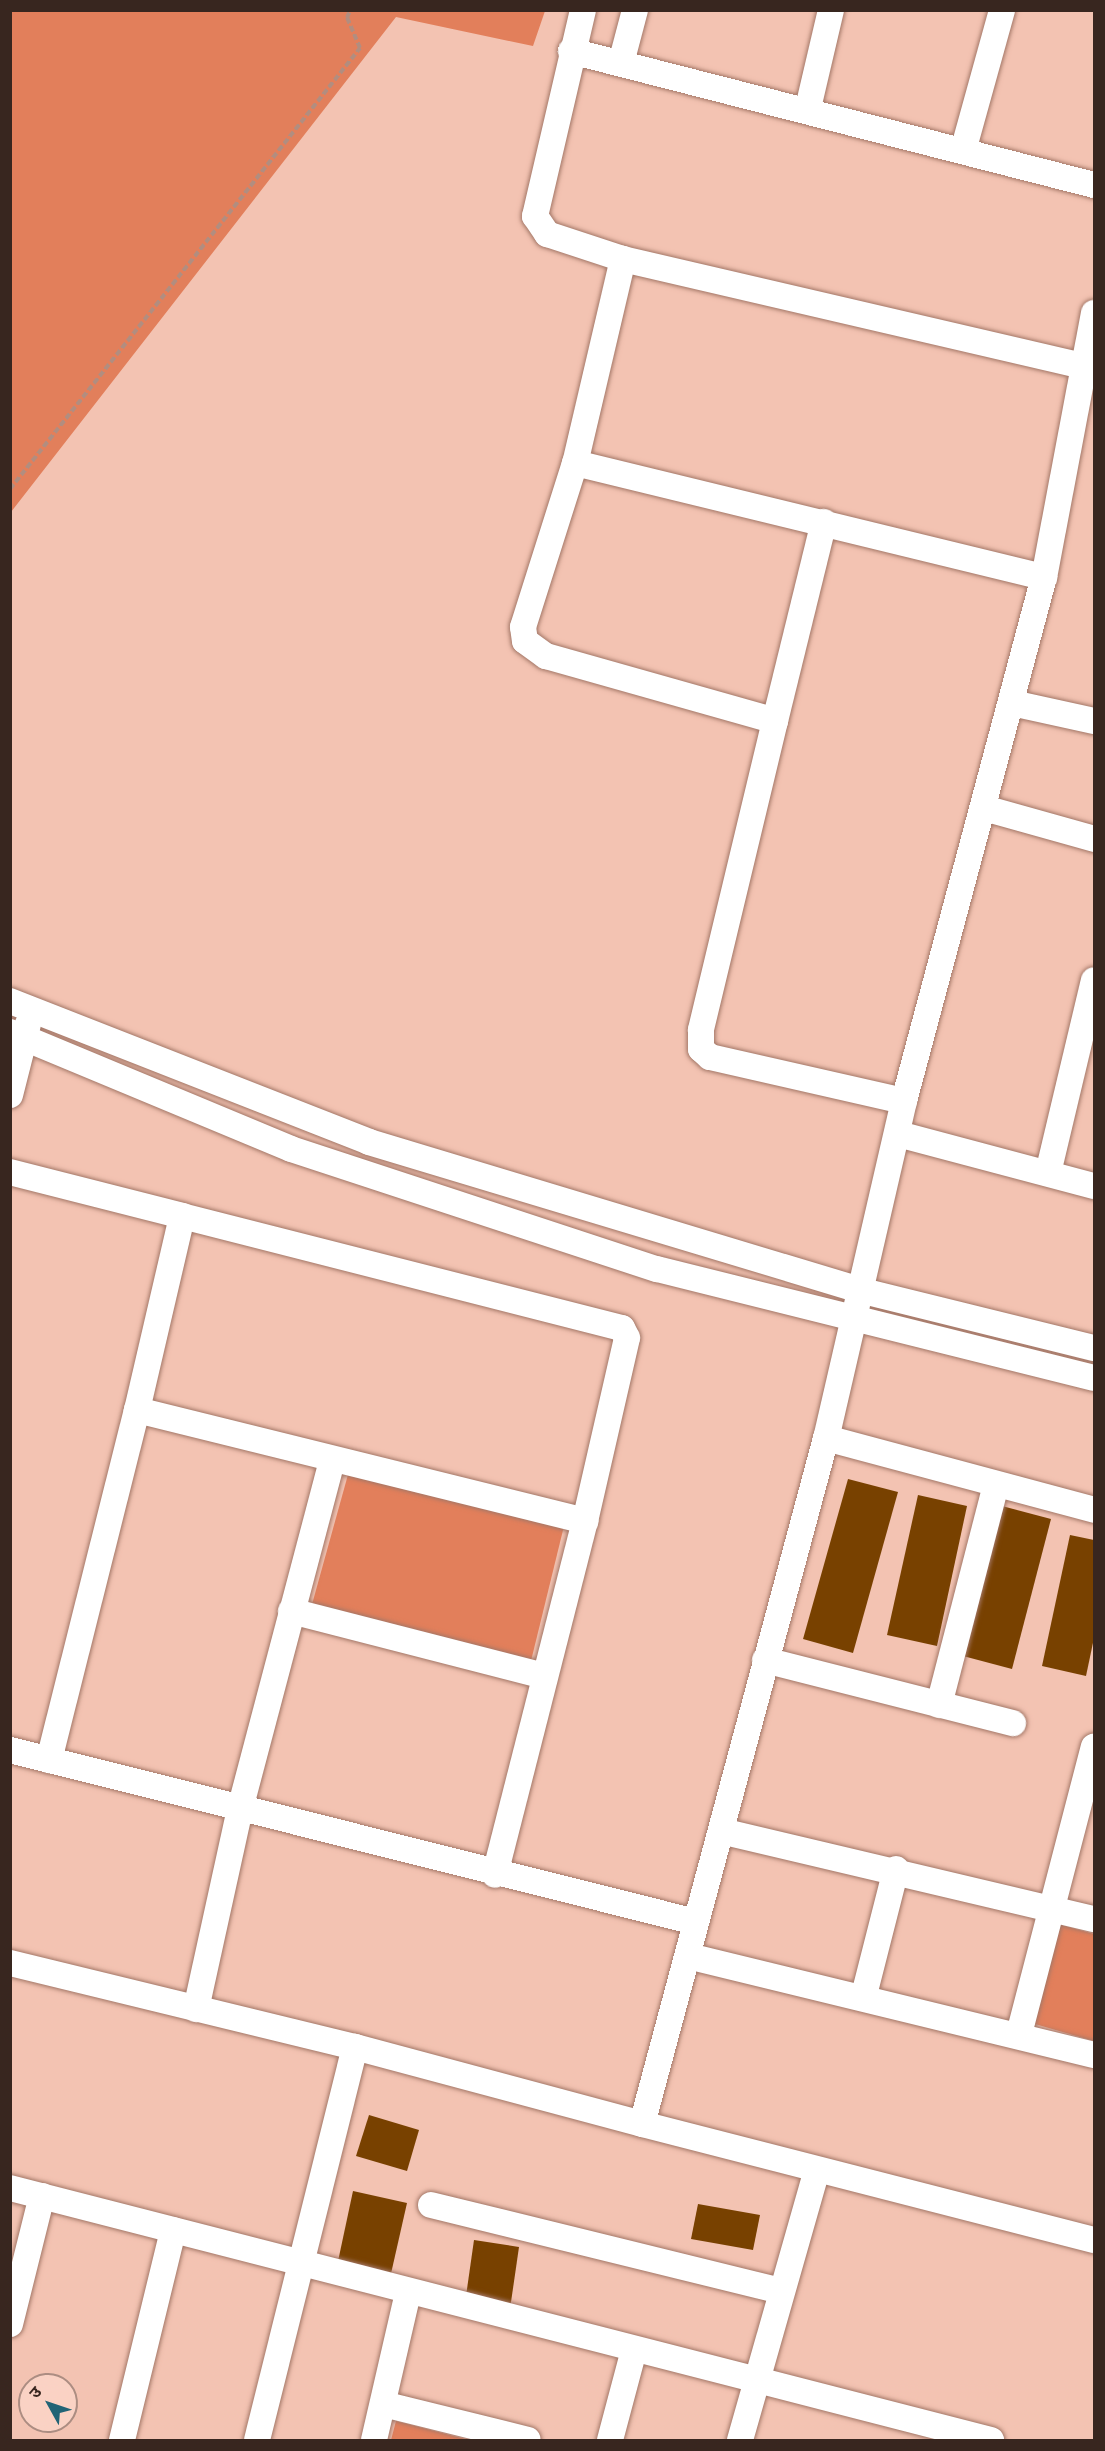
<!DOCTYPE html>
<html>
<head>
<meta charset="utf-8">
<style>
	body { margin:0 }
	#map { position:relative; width:1105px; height:2451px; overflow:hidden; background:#f3c3b2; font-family:"Nunito Sans","Noto Sans Devanagari",sans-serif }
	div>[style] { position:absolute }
	.green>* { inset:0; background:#e27f5b }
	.building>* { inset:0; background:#784100 }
	.path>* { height:4px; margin-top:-2px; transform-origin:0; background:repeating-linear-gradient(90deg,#b28d7f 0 6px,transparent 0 9px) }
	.roads { filter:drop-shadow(0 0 2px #a37767) drop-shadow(0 0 2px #a37767) }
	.minor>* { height:26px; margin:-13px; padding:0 13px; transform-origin:13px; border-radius:13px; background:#fff }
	span { translate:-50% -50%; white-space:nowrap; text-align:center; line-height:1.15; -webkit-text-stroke:6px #fad2c4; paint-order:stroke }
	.frame { position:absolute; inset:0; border:12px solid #38261f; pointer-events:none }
	.north { position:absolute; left:18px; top:2373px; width:60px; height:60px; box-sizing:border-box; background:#fad2c4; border:2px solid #ac8d82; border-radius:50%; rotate:310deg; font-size:16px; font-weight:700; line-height:24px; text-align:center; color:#38261f }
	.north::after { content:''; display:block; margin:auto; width:21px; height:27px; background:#216476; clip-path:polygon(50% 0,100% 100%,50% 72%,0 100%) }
</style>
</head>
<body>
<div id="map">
	<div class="green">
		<div style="clip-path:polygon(11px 10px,545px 10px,545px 11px,533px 46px,396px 17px,11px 512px)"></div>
		<div style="clip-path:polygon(349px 1471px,564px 1526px,530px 1665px,311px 1608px)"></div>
		<div style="clip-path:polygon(1058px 1924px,1094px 1934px,1094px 2041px,1028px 2022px)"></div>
		<div style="clip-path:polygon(396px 2421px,469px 2440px,391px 2440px)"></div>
	</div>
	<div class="building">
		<div style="clip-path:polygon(848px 1479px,898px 1492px,853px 1653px,803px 1639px)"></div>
		<div style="clip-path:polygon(918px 1495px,967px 1506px,937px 1646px,887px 1635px)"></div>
		<div style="clip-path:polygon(1002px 1506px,1051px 1519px,1012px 1669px,963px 1656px)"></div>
		<div style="clip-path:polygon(1070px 1535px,1094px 1540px,1094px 1638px,1086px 1676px,1042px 1666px)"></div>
		<div style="clip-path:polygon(369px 2115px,419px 2130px,407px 2171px,356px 2156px)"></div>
		<div style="clip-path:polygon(353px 2191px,407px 2203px,390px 2278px,337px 2266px)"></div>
		<div style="clip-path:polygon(698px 2204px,760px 2215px,753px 2250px,691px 2239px)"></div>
		<div style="clip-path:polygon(474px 2240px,519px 2247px,510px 2309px,465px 2303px)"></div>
	</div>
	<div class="path">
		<div style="left:10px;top:489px;width:563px;rotate:-51.56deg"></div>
		<div style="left:360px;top:48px;width:33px;rotate:-113deg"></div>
		<div style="left:347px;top:18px;width:9px;rotate:-69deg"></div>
	</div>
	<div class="roads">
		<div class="minor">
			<div style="left:583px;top:10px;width:212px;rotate:103.1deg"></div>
			<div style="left:535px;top:216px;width:22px;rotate:56deg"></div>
			<div style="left:547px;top:234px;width:80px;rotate:18.2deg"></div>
			<div style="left:623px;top:259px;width:484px;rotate:13.1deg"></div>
			<div style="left:571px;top:51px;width:540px;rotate:14.37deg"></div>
			<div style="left:621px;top:63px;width:55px;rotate:-75.2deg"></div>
			<div style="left:808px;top:108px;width:101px;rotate:-76.8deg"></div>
			<div style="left:963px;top:151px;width:146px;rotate:-74.5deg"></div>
			<div style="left:623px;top:259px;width:210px;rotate:103.2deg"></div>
			<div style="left:575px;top:463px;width:172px;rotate:107.6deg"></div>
			<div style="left:523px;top:627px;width:14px;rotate:82deg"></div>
			<div style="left:525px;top:641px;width:26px;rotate:36deg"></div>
			<div style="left:546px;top:656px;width:238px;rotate:15.8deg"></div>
			<div style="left:775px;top:721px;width:318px;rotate:103.5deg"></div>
			<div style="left:701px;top:1030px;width:19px;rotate:90deg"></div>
			<div style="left:701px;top:1049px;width:12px;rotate:42deg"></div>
			<div style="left:710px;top:1057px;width:199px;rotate:12.8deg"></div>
			<div style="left:1094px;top:313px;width:269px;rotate:100.7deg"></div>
			<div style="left:1044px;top:577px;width:542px;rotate:104.96deg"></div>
			<div style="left:904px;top:1101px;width:346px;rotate:103deg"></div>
			<div style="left:826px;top:1438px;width:710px;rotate:105.01deg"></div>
			<div style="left:642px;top:2124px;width:467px;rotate:14.4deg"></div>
			<div style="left:575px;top:463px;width:483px;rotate:13.7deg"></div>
			<div style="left:1012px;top:703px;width:84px;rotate:12.4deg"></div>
			<div style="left:775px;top:721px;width:205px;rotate:-76.2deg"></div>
			<div style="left:984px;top:808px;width:114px;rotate:15.7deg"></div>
			<div style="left:10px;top:1001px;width:386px;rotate:21.4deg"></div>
			<div style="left:369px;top:1142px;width:516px;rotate:16.78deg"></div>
			<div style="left:863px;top:1291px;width:238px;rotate:13.9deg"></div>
			<div style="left:10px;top:1032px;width:304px;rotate:22.6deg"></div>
			<div style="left:291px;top:1149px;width:385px;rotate:18.2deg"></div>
			<div style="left:657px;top:1269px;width:450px;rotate:14deg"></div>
			<div style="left:10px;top:1095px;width:73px;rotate:-75.8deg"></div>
			<div style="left:898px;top:1134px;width:203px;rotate:14.9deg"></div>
			<div style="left:10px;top:1172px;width:178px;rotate:14.3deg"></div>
			<div style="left:1048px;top:1173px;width:198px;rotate:-76.6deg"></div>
			<div style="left:137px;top:1410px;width:199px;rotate:-76.9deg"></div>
			<div style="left:182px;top:1216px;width:454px;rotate:14.3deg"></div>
			<div style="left:622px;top:1328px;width:11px;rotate:63deg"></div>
			<div style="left:627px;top:1338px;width:188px;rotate:102.9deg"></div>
			<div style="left:826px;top:1438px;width:278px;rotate:15deg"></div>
			<div style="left:291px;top:1611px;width:261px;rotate:14.4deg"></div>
			<div style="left:765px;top:1660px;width:256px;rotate:14.3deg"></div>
			<div style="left:939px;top:1705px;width:228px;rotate:-75.5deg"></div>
			<div style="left:10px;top:1750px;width:707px;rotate:14.08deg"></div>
			<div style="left:49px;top:1760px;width:361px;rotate:-75.9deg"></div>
			<div style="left:137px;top:1410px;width:462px;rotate:13.9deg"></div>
			<div style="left:585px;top:1521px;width:365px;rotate:104.3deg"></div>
			<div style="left:721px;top:1831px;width:383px;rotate:13.3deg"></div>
			<div style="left:688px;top:1956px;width:418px;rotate:13.7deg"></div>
			<div style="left:10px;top:1963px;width:355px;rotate:13.7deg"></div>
			<div style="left:864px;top:1995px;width:130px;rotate:-75.7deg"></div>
			<div style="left:196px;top:2009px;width:205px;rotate:-77.6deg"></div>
			<div style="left:240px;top:1809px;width:359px;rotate:-75.2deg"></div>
			<div style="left:1019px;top:2034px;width:297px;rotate:-75.4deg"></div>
			<div style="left:10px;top:2188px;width:1013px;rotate:14.41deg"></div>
			<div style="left:431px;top:2205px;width:360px;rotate:13.8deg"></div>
			<div style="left:10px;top:2324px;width:132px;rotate:-76deg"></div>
			<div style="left:383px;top:2404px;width:149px;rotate:13.9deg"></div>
			<div style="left:122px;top:2440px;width:216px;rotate:-76.3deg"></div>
			<div style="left:257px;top:2440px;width:405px;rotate:-76deg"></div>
			<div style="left:355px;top:2047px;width:297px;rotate:15deg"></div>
			<div style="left:374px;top:2440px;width:151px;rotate:-77deg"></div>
			<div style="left:610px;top:2440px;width:93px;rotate:-75.1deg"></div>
			<div style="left:740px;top:2440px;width:278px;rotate:-74.1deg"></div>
		</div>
	</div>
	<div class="frame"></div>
	<div class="north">उ</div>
</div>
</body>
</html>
